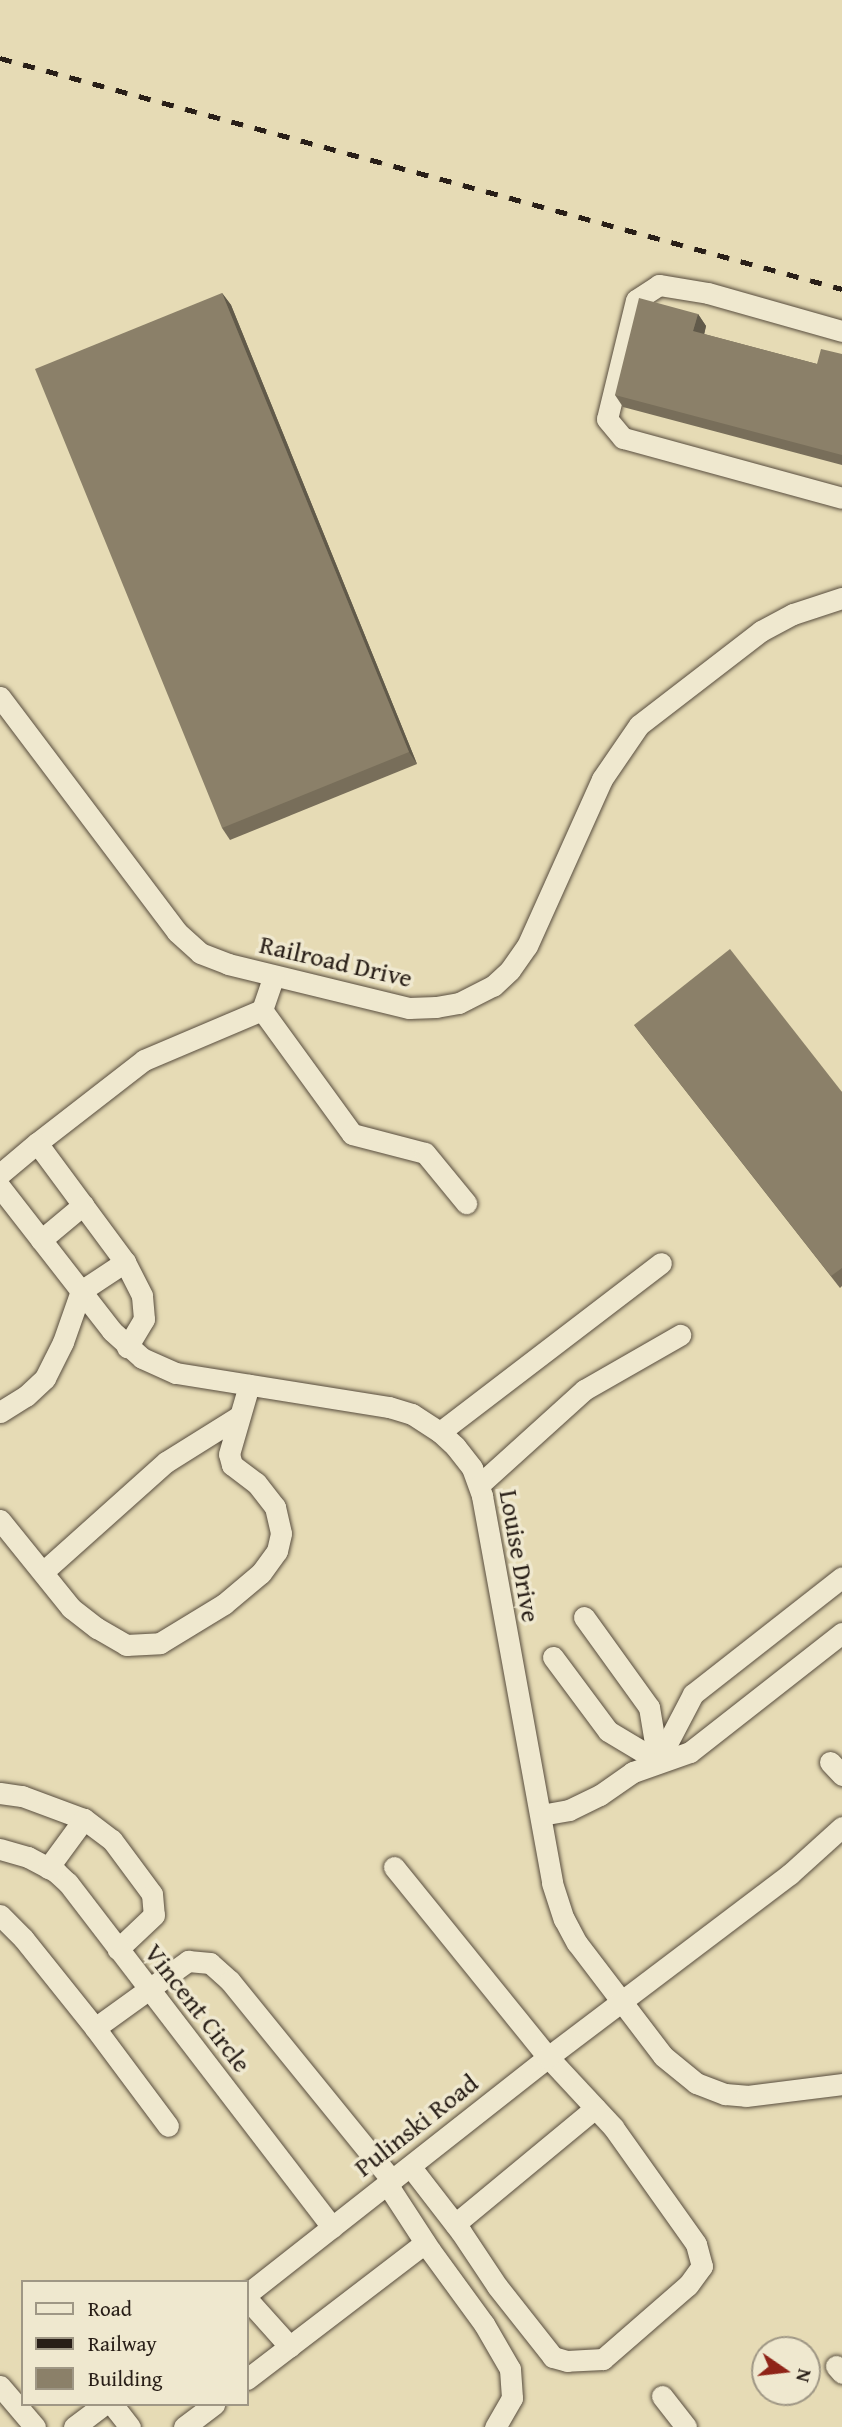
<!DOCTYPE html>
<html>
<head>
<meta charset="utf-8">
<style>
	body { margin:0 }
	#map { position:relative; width:842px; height:2427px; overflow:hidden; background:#e6dbb5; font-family:"Gentium Book Plus",serif }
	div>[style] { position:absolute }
	.roads { filter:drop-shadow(0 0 2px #584d3e) drop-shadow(0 0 2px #584d3e) }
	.minor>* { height:21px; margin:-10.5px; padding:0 10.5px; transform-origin:10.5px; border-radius:10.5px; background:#efe8cf }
	.rail>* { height:5px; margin-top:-2.5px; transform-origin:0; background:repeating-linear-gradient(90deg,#281e17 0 12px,transparent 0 24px) }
	.wall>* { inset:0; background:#786e5a }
	.shaded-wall>* { inset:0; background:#615a4a }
	.building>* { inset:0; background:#8b8069 }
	span { translate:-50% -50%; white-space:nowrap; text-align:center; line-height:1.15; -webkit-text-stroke:7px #efe8cf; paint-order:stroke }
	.street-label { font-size:26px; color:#281e17 }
	.legend { position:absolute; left:21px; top:2280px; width:228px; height:126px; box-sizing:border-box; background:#efe8cf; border:2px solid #9f9785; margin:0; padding:9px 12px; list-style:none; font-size:21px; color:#281e17 }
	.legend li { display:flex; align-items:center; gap:14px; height:35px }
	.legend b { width:35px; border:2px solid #9f9785 }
	.north { position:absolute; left:751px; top:2336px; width:70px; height:70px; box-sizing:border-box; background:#efe8cf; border:2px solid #9f9785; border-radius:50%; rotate:104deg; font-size:19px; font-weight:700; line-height:28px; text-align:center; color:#281e17 }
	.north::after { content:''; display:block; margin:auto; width:24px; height:32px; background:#8f2418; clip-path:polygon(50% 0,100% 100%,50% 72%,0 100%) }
</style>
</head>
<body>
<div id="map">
	<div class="roads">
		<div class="minor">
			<div style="left:842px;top:331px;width:139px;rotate:-164.2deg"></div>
			<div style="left:708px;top:293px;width:50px;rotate:-170.7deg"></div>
			<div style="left:659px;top:285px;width:27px;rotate:147deg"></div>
			<div style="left:636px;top:300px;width:122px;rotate:103.7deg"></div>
			<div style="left:607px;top:419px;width:25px;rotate:50deg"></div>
			<div style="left:623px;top:438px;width:227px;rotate:15.3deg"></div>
			<div style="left:0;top:697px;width:294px;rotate:53deg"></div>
			<div style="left:177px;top:932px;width:31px;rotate:42deg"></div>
			<div style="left:200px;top:953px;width:30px;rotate:21deg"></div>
			<div style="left:228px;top:964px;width:186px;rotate:13.7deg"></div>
			<div style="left:409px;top:1008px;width:27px;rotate:-2deg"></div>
			<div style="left:436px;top:1007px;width:23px;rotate:-10deg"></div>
			<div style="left:459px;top:1003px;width:38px;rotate:-27deg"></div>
			<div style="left:493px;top:986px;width:23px;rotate:-43deg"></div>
			<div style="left:510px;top:970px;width:29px;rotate:-55deg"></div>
			<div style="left:527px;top:946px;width:183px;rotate:-65.8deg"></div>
			<div style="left:602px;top:779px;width:65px;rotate:-55.6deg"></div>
			<div style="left:639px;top:725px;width:154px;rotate:-37.6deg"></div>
			<div style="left:761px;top:631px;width:36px;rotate:-28deg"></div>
			<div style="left:793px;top:614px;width:52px;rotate:-18.1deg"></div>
			<div style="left:262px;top:1010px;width:153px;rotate:54deg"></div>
			<div style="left:352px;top:1134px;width:75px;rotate:14.6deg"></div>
			<div style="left:425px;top:1153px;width:65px;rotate:50.6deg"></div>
			<div style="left:37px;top:1143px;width:135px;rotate:-37.8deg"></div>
			<div style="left:144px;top:1060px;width:128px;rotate:-23deg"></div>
			<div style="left:262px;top:1010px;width:36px;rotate:-71deg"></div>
			<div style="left:0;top:1174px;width:48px;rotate:-40deg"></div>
			<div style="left:37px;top:1143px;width:148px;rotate:53.5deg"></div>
			<div style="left:125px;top:1262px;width:38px;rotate:63deg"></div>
			<div style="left:142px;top:1296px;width:23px;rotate:85deg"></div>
			<div style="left:144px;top:1319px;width:33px;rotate:121deg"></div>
			<div style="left:0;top:1187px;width:182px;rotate:52.1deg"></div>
			<div style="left:112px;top:1331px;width:40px;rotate:42deg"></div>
			<div style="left:142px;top:1358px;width:37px;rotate:24deg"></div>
			<div style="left:176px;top:1373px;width:216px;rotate:9.1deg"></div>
			<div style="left:389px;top:1407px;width:24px;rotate:17deg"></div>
			<div style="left:412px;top:1414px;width:33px;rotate:33deg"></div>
			<div style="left:440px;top:1432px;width:21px;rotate:43deg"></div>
			<div style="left:455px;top:1446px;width:28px;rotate:52deg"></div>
			<div style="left:472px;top:1468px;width:30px;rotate:70deg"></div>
			<div style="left:482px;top:1496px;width:393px;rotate:79.7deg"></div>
			<div style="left:552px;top:1883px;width:38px;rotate:72deg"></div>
			<div style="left:564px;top:1919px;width:27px;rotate:62deg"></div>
			<div style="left:577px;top:1943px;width:142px;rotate:52.7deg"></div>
			<div style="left:663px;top:2056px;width:43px;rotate:39.3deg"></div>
			<div style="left:696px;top:2083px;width:31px;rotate:21deg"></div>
			<div style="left:725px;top:2094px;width:21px;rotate:5deg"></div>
			<div style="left:746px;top:2096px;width:97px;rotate:-7.1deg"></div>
			<div style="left:41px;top:1240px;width:55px;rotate:-39.8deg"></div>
			<div style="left:0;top:1412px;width:31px;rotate:-32deg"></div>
			<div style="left:26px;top:1396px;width:26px;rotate:-43deg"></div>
			<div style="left:45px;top:1378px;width:40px;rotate:-63.4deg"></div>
			<div style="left:63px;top:1342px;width:54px;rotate:-70.6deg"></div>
			<div style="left:81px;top:1291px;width:53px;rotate:-33.4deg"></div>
			<div style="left:440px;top:1432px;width:278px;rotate:-37.4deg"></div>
			<div style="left:479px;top:1485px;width:142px;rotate:-42.1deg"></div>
			<div style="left:584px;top:1390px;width:111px;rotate:-29.8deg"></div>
			<div style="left:0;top:1520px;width:113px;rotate:51.1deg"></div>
			<div style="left:71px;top:1608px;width:33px;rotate:38deg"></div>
			<div style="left:97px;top:1628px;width:34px;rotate:30deg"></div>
			<div style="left:126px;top:1645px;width:34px;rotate:-3deg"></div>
			<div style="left:160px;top:1643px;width:75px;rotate:-31.4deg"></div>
			<div style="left:224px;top:1604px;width:48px;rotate:-40deg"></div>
			<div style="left:261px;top:1573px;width:27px;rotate:-54deg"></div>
			<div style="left:277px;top:1551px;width:18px;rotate:-77deg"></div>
			<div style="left:281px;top:1533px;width:27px;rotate:-103deg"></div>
			<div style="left:275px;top:1507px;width:31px;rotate:-128deg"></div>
			<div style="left:256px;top:1483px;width:30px;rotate:-143deg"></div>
			<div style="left:232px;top:1465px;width:11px;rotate:-105deg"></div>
			<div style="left:229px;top:1454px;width:72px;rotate:-73.8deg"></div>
			<div style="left:44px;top:1571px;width:164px;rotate:-41.8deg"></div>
			<div style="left:166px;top:1462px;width:85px;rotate:-32deg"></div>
			<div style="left:584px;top:1617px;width:111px;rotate:54.2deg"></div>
			<div style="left:649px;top:1707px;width:55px;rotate:80.5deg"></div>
			<div style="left:553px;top:1657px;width:92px;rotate:53.4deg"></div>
			<div style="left:608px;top:1731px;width:58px;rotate:31deg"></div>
			<div style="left:658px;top:1761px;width:76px;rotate:-62.4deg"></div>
			<div style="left:693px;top:1694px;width:189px;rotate:-38.1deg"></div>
			<div style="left:830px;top:1762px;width:18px;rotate:47deg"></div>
			<div style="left:0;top:1793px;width:22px;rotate:8deg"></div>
			<div style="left:22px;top:1796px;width:66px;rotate:20.4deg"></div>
			<div style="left:84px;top:1819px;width:35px;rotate:37deg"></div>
			<div style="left:112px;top:1840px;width:67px;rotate:53.5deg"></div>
			<div style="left:152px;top:1894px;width:21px;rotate:85deg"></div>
			<div style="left:154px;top:1915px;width:50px;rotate:136.6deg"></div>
			<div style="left:541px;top:1815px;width:28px;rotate:-10deg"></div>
			<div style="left:569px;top:1810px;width:34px;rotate:-26deg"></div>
			<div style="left:600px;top:1795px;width:40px;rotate:-34.9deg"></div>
			<div style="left:633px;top:1772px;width:60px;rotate:-19.3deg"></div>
			<div style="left:690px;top:1752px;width:193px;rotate:-38.1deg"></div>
			<div style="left:0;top:1849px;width:29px;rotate:16deg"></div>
			<div style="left:28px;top:1857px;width:32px;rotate:28deg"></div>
			<div style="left:56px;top:1872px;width:16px;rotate:43deg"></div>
			<div style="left:68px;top:1883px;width:434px;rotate:52.5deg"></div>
			<div style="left:394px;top:1867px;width:245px;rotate:51deg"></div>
			<div style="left:548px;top:2057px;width:96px;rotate:47.1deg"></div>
			<div style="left:613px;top:2127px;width:143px;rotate:54.6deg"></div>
			<div style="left:696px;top:2244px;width:23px;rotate:75deg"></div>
			<div style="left:702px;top:2266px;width:24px;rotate:126deg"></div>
			<div style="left:688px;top:2285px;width:113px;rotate:139deg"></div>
			<div style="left:603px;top:2359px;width:36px;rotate:177deg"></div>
			<div style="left:567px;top:2361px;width:15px;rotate:-164deg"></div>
			<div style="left:553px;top:2357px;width:90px;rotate:-128.3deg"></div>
			<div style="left:497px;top:2286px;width:65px;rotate:-123.7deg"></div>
			<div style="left:461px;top:2232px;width:83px;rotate:-127.7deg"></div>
			<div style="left:48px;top:1868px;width:61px;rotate:-53.7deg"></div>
			<div style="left:0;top:1915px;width:33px;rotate:45deg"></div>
			<div style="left:23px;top:1938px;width:115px;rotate:51.3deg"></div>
			<div style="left:95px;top:2028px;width:115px;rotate:-35.8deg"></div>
			<div style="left:188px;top:1961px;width:22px;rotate:5deg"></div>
			<div style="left:210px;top:1963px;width:27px;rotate:42deg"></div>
			<div style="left:230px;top:1981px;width:257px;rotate:50.9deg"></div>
			<div style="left:95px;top:2028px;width:122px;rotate:53.3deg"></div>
			<div style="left:387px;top:2184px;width:79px;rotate:56.9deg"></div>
			<div style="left:430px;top:2250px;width:92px;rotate:53.9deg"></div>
			<div style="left:484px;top:2324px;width:52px;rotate:60deg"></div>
			<div style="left:510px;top:2369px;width:29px;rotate:86deg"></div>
			<div style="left:512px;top:2398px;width:34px;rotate:120deg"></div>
			<div style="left:455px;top:2224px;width:182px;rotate:-39.6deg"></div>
			<div style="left:247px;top:2294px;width:383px;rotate:-38.2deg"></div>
			<div style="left:548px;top:2057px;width:303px;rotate:-37.1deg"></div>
			<div style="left:790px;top:1874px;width:70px;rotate:-42.1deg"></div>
			<div style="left:247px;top:2299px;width:64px;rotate:48.1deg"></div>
			<div style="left:836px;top:2366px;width:9px;rotate:49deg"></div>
			<div style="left:247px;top:2379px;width:224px;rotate:-37.4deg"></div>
			<div style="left:0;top:2386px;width:54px;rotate:49.5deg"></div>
			<div style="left:662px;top:2396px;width:39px;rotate:52deg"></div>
			<div style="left:112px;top:2404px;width:29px;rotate:52deg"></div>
			<div style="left:74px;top:2427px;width:38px;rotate:-37deg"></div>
			<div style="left:184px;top:2427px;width:38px;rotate:-37deg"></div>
		</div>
	</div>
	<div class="rail">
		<div style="left:0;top:58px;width:873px;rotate:15.34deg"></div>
	</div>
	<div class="wall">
		<div style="clip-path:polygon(222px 293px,231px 305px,417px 764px,230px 840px,222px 828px)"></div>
		<div style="clip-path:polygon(698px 314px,706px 326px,704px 334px,817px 364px,842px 354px,842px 465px,623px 407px,615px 395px)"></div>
		<div style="clip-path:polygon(634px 1025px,842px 1092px,842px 1286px,840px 1288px)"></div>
	</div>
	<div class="shaded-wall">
		<div style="clip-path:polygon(222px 293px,231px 305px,417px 764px,409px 752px)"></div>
		<div style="clip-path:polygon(698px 314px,706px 326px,702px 344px,693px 331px)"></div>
	</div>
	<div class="building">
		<div style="clip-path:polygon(222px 293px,409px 752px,222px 828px,35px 369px)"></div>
		<div style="clip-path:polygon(639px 298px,698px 314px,693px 331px,817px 364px,821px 349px,842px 354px,842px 455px,615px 395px)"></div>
		<div style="clip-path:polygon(730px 949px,842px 1092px,842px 1268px,831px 1276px,634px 1025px)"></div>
	</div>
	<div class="street-label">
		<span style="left:336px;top:961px;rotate:13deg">Railroad Drive</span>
		<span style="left:520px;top:1556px;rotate:80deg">Louise Drive</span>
		<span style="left:198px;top:2008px;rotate:52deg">Vincent Circle</span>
		<span style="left:416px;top:2125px;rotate:-38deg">Pulinski Road</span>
	</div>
	<ul class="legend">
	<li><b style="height:9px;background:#efe8cf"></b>Road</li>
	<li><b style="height:9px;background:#281e17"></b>Railway</li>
	<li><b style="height:19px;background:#8b8069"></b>Building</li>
	</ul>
	<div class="north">N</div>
</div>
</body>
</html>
